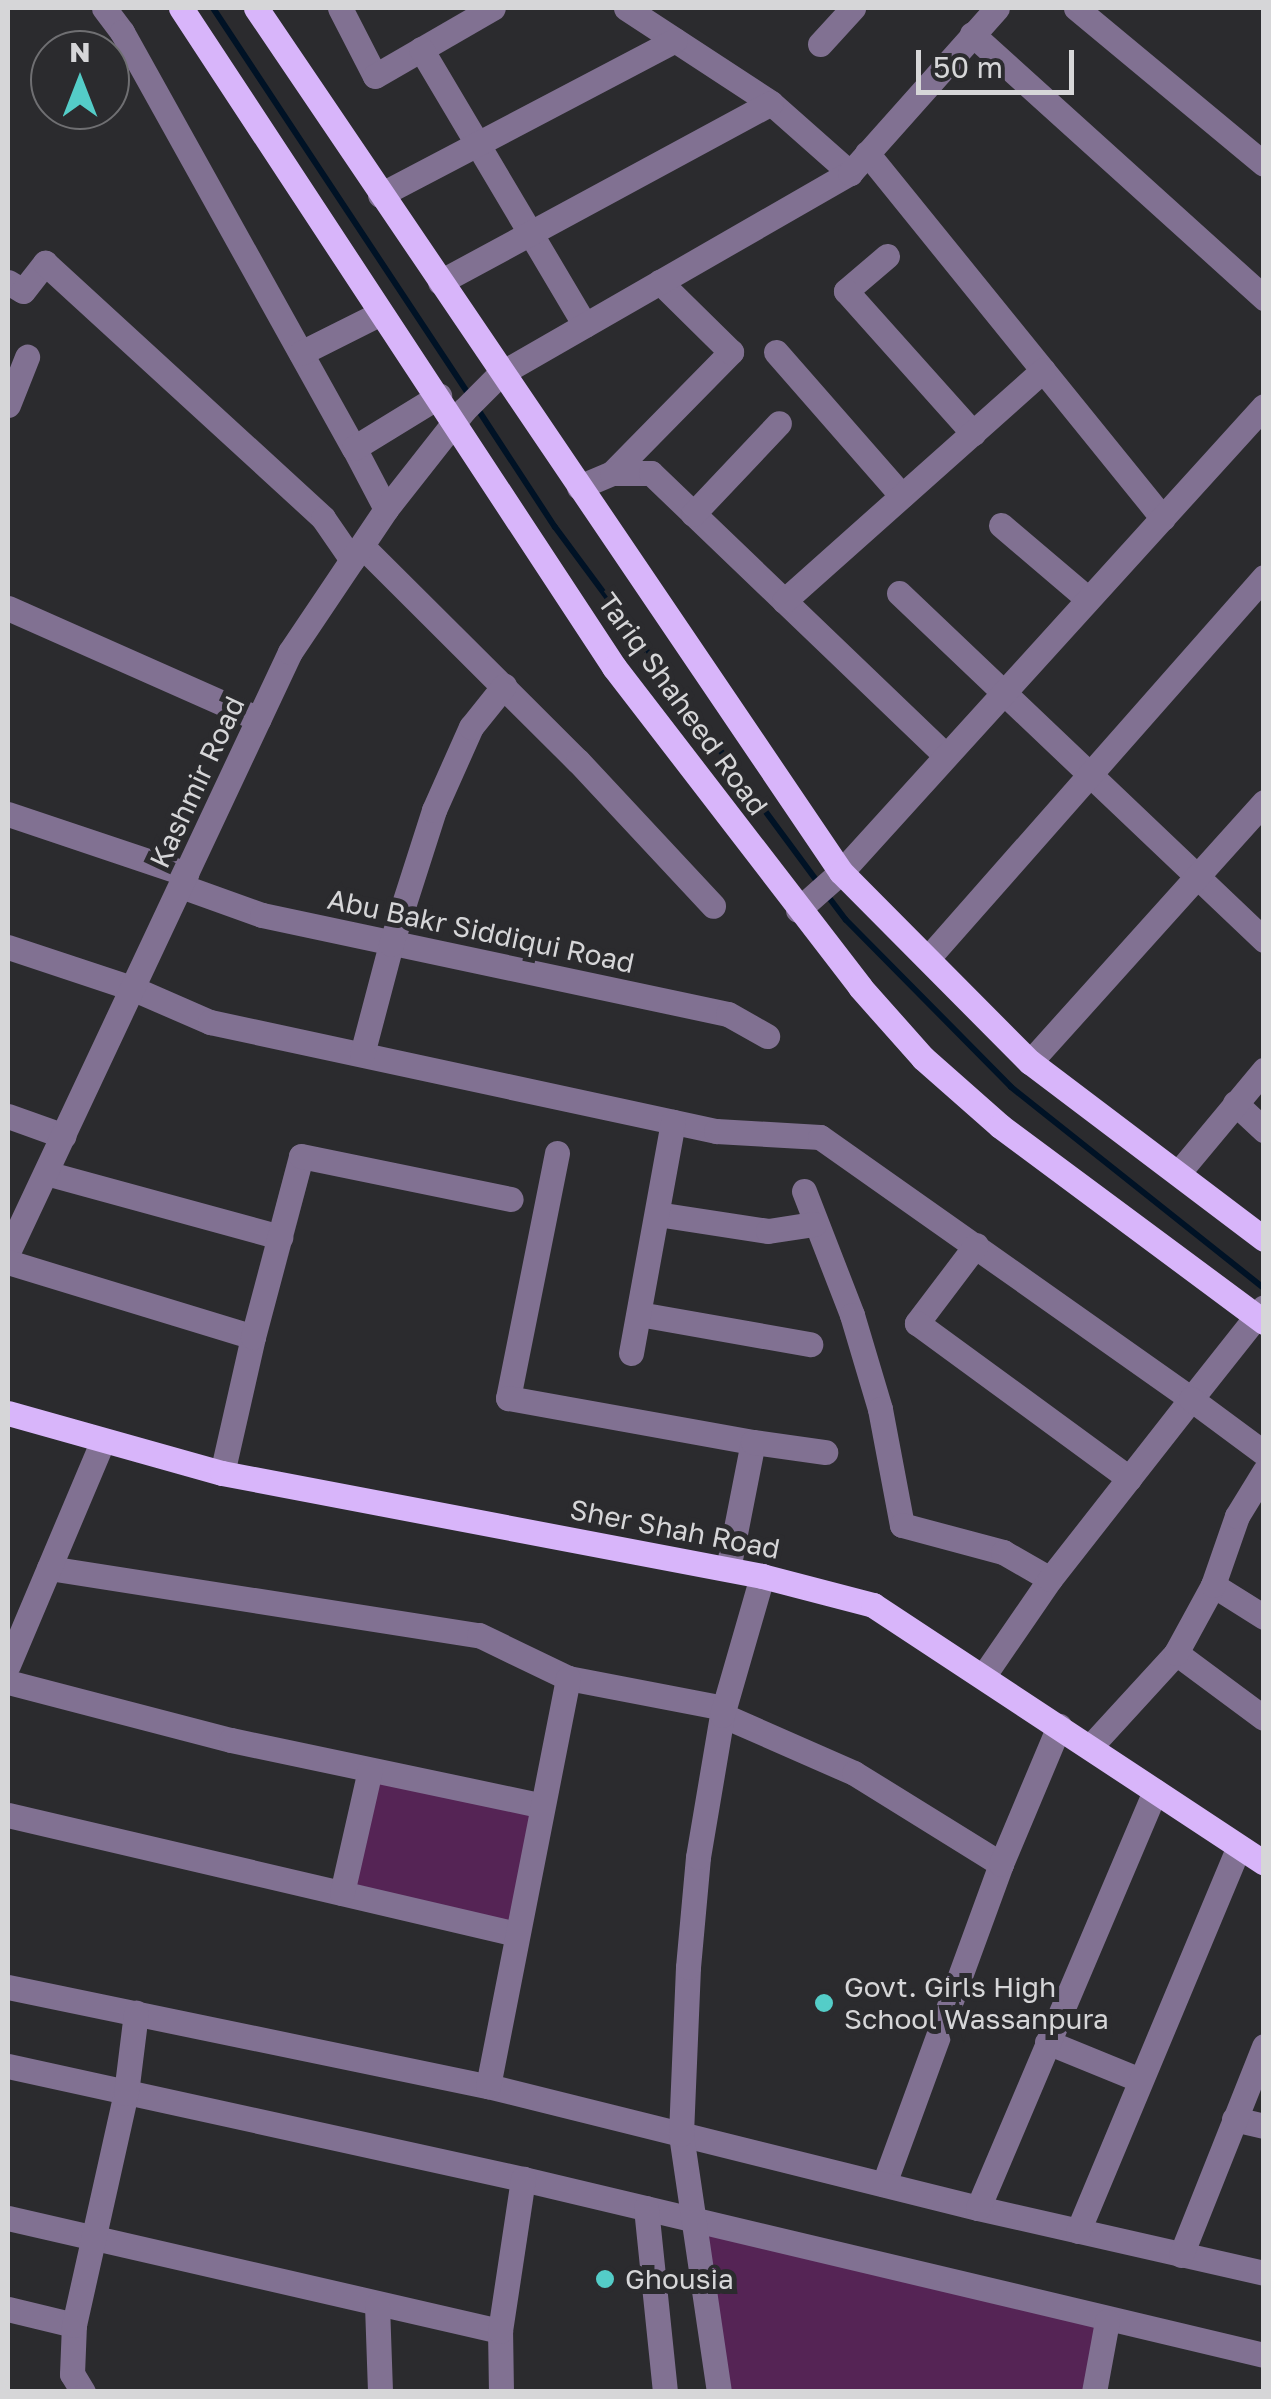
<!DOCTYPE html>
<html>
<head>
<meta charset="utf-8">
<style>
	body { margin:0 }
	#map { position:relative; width:1271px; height:2399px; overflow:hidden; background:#2b2b2e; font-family:"Golos Text",sans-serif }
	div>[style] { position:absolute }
	.green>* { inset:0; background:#552455 }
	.stream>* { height:6px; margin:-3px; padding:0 3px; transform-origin:3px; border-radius:3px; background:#001225 }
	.minor>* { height:25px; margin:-12.5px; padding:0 12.5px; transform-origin:12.5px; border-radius:12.5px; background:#817192 }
	.major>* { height:25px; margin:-12.5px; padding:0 12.5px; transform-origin:12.5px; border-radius:12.5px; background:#d8b5fa }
	.dots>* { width:28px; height:28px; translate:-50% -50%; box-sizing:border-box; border:5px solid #2b2b2e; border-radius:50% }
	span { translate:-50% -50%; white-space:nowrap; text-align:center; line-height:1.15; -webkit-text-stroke:10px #2b2b2e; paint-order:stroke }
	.street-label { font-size:28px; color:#d6d6d8 }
	.poi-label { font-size:28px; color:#d6d6d8 }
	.left { translate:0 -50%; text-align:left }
	.frame { position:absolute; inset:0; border:10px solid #d6d6d8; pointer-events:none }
	.north { position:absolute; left:30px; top:30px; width:100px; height:100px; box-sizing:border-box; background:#2b2b2e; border:2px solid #6f6f72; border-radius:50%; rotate:0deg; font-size:28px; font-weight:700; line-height:40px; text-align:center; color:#d6d6d8 }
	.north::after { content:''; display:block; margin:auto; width:35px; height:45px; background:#54cdc8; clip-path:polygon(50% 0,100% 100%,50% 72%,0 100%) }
	.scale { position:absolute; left:916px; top:50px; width:158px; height:45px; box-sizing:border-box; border:5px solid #d6d6d8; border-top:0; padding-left:12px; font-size:30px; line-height:35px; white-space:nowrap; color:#d6d6d8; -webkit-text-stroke:8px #2b2b2e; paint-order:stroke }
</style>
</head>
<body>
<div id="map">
	<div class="green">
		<div style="clip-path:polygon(370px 1770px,540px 1805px,516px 1934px,342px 1893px)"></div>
		<div style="clip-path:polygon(704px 2227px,1107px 2321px,1094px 2391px,730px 2391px)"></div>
	</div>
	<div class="stream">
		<div style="left:213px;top:8px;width:466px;rotate:56.5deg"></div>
		<div style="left:477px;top:408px;width:142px;rotate:56.8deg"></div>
		<div style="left:555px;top:527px;width:445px;rotate:53.5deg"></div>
		<div style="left:827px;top:895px;width:31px;rotate:53deg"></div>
		<div style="left:846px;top:920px;width:235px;rotate:45.3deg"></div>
		<div style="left:1011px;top:1087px;width:323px;rotate:38.5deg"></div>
	</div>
	<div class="minor">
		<div style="left:104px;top:8px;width:30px;rotate:53deg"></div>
		<div style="left:122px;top:32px;width:476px;rotate:60.9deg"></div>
		<div style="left:340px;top:8px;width:76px;rotate:62.8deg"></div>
		<div style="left:375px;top:76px;width:136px;rotate:-30deg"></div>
		<div style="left:626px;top:8px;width:173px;rotate:33.2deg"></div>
		<div style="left:771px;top:103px;width:106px;rotate:41.5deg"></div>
		<div style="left:1076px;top:8px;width:244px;rotate:39.7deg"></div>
		<div style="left:972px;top:34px;width:394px;rotate:42.1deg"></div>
		<div style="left:820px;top:44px;width:49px;rotate:-47.5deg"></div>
		<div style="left:421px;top:49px;width:321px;rotate:59.3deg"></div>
		<div style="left:867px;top:153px;width:470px;rotate:51deg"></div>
		<div style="left:380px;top:195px;width:333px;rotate:-27.7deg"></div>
		<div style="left:887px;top:256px;width:54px;rotate:139.5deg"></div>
		<div style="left:846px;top:291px;width:191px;rotate:48.2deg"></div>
		<div style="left:8px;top:282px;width:17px;rotate:31deg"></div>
		<div style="left:23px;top:291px;width:36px;rotate:-52deg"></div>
		<div style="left:45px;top:263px;width:377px;rotate:42.5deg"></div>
		<div style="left:323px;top:518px;width:51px;rotate:55.4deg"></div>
		<div style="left:440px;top:282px;width:376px;rotate:-28.4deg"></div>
		<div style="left:776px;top:352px;width:191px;rotate:48.8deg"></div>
		<div style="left:301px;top:353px;width:89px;rotate:-26.6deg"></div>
		<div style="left:8px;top:405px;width:52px;rotate:-68.4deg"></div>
		<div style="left:612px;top:473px;width:170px;rotate:-45.5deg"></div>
		<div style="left:731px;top:352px;width:100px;rotate:-135.4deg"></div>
		<div style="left:579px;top:487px;width:36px;rotate:-23deg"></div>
		<div style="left:612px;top:473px;width:39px"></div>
		<div style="left:651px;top:473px;width:406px;rotate:43.8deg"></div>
		<div style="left:386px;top:509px;width:69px;rotate:-117.7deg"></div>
		<div style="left:354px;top:448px;width:100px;rotate:-31.5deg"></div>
		<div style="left:693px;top:514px;width:125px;rotate:-46.6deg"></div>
		<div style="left:1001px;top:525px;width:114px;rotate:40.4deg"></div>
		<div style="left:362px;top:546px;width:305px;rotate:44.9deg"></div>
		<div style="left:578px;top:761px;width:198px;rotate:47deg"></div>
		<div style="left:899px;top:593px;width:504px;rotate:43.55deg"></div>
		<div style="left:784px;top:601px;width:347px;rotate:-41.7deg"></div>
		<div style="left:8px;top:608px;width:274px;rotate:23.9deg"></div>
		<div style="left:8px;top:814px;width:188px;rotate:18.6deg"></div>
		<div style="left:181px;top:886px;width:86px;rotate:19.7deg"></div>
		<div style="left:262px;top:915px;width:476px;rotate:12deg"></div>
		<div style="left:728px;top:1014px;width:45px;rotate:29.4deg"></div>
		<div style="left:798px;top:910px;width:57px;rotate:-41.5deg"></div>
		<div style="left:841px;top:872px;width:629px;rotate:-47.77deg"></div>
		<div style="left:8px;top:947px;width:133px;rotate:18.4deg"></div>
		<div style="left:134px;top:989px;width:83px;rotate:23.5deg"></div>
		<div style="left:210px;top:1022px;width:518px;rotate:12.16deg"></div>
		<div style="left:716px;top:1131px;width:104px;rotate:3.3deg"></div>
		<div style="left:820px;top:1137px;width:454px;rotate:35.2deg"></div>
		<div style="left:1191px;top:1399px;width:117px;rotate:-51.6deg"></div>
		<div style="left:928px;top:958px;width:508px;rotate:-48.59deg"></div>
		<div style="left:362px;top:1054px;width:114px;rotate:-75.2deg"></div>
		<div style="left:391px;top:944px;width:141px;rotate:-72.2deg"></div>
		<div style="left:434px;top:810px;width:91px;rotate:-66deg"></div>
		<div style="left:471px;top:727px;width:53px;rotate:-51.2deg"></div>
		<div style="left:1030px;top:1062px;width:350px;rotate:-48deg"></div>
		<div style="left:1235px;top:1103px;width:40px;rotate:43deg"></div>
		<div style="left:8px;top:1116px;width:59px;rotate:19.7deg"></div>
		<div style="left:557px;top:1153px;width:250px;rotate:101.3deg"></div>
		<div style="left:508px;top:1398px;width:249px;rotate:10.2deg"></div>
		<div style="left:1179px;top:1172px;width:133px;rotate:-50.2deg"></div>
		<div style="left:46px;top:1173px;width:243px;rotate:15.3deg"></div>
		<div style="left:804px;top:1191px;width:133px;rotate:68.8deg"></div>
		<div style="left:852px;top:1315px;width:98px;rotate:73.4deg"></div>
		<div style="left:880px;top:1409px;width:118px;rotate:79.3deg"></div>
		<div style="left:902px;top:1525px;width:105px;rotate:15deg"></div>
		<div style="left:1003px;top:1552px;width:54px;rotate:29.9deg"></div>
		<div style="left:1050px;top:1579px;width:116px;rotate:124.5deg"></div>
		<div style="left:657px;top:1214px;width:112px;rotate:8.7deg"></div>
		<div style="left:768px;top:1231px;width:47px;rotate:-8.7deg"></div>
		<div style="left:976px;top:1245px;width:98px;rotate:127.1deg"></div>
		<div style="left:917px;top:1323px;width:263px;rotate:36.2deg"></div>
		<div style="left:8px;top:1252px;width:663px;rotate:-64.83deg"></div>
		<div style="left:290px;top:652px;width:172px;rotate:-56.1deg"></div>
		<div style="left:386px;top:509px;width:126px;rotate:-51.8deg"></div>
		<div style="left:464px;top:410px;width:51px;rotate:-45deg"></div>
		<div style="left:500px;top:374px;width:404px;rotate:-29.9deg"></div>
		<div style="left:850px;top:173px;width:221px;rotate:-48.3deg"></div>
		<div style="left:8px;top:1262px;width:256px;rotate:17deg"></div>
		<div style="left:253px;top:1337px;width:139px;rotate:102.8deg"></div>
		<div style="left:639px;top:1314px;width:174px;rotate:10deg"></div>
		<div style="left:253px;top:1337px;width:187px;rotate:-75.1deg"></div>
		<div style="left:301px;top:1156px;width:214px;rotate:11.6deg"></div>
		<div style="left:631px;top:1353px;width:235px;rotate:-79.7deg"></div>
		<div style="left:49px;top:1568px;width:435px;rotate:8.9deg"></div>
		<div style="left:479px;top:1635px;width:99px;rotate:25.8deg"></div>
		<div style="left:568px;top:1678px;width:159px;rotate:10.9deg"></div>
		<div style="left:728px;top:1569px;width:129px;rotate:-78.9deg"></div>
		<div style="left:753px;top:1442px;width:73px;rotate:7.9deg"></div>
		<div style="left:1050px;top:1579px;width:229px;rotate:-51.9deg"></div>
		<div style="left:1191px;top:1399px;width:91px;rotate:36.5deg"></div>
		<div style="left:1213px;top:1585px;width:60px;rotate:32.1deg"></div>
		<div style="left:1176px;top:1653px;width:109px;rotate:36.5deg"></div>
		<div style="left:8px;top:1665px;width:242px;rotate:-67.1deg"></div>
		<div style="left:8px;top:1682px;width:230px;rotate:14.6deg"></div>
		<div style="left:231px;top:1740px;width:316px;rotate:11.9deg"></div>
		<div style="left:722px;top:1715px;width:144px;rotate:23.7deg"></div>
		<div style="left:854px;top:1773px;width:173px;rotate:31.8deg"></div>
		<div style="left:1001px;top:1864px;width:341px;rotate:110.1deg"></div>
		<div style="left:1090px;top:1747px;width:127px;rotate:-47.5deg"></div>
		<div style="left:1176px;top:1653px;width:77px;rotate:-61.4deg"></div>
		<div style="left:1213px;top:1585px;width:73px;rotate:-70.8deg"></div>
		<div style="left:1237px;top:1516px;width:52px;rotate:-58.5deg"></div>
		<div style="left:8px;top:1815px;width:522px;rotate:13.18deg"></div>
		<div style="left:1001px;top:1864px;width:150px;rotate:-67.2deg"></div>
		<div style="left:342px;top:1893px;width:126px;rotate:-77.2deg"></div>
		<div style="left:8px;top:1987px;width:490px;rotate:11.7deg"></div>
		<div style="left:488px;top:2086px;width:505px;rotate:13.98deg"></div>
		<div style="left:978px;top:2208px;width:293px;rotate:12.8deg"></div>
		<div style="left:1047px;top:2042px;width:100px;rotate:22.2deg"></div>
		<div style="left:8px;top:2066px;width:527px;rotate:12.38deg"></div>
		<div style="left:523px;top:2179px;width:762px;rotate:13.36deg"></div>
		<div style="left:488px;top:2086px;width:416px;rotate:-78.9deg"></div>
		<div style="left:1234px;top:2119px;width:31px;rotate:13deg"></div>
		<div style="left:646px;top:2208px;width:185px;rotate:84.1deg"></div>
		<div style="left:978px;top:2208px;width:453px;rotate:-67deg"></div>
		<div style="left:8px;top:2218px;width:505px;rotate:12.94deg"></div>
		<div style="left:1078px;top:2231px;width:416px;rotate:-67.3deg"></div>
		<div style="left:1181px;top:2255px;width:225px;rotate:-68.3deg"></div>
		<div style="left:377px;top:2305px;width:87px;rotate:88deg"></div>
		<div style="left:8px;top:2309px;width:68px;rotate:13.6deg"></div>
		<div style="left:83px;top:2392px;width:21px;rotate:-121deg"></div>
		<div style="left:72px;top:2374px;width:49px;rotate:-87.7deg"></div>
		<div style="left:74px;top:2325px;width:238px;rotate:-77.4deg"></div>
		<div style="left:126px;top:2093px;width:81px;rotate:-82.9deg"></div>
		<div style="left:501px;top:2392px;width:61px;rotate:-90.9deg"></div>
		<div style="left:500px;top:2331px;width:154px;rotate:-81.4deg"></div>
		<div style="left:719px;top:2392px;width:261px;rotate:-98.4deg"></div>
		<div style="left:681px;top:2134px;width:167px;rotate:-87.6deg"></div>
		<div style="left:688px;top:1967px;width:110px;rotate:-84.8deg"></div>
		<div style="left:698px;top:1857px;width:144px;rotate:-80.4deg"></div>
		<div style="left:722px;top:1715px;width:145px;rotate:-73.9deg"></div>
		<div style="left:1094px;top:2392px;width:72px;rotate:-79.6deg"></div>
	</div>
	<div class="major">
		<div style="left:181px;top:8px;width:789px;rotate:56.69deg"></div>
		<div style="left:614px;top:667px;width:404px;rotate:52.4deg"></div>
		<div style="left:860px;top:987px;width:95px;rotate:48.4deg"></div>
		<div style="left:923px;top:1058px;width:103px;rotate:41.4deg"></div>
		<div style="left:1000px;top:1126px;width:329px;rotate:36.6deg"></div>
		<div style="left:256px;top:8px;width:1043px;rotate:55.9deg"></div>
		<div style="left:841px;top:872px;width:268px;rotate:45.2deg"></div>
		<div style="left:1030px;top:1062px;width:293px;rotate:37.1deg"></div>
		<div style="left:8px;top:1413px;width:222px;rotate:15.7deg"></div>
		<div style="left:222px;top:1473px;width:550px;rotate:10.8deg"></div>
		<div style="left:762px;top:1576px;width:115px;rotate:14.6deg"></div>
		<div style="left:873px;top:1605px;width:468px;rotate:33.4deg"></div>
	</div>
	<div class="dots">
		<div style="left:824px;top:2003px;background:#54cdc8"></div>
		<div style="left:605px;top:2279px;background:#54cdc8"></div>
	</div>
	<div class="street-label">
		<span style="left:683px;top:704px;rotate:54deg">Tariq Shaheed Road</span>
		<span style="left:197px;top:782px;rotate:-65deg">Kashmir Road</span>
		<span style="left:481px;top:931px;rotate:12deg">Abu Bakr Siddiqui Road</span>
		<span style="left:675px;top:1529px;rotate:11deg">Sher Shah Road</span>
	</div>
	<div class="poi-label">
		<span class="left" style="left:844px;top:2003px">Govt. Girls High<br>School Wassanpura</span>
		<span class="left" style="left:625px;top:2279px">Ghousia</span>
	</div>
	<div class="frame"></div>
	<div class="north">N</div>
	<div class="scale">50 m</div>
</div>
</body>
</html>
